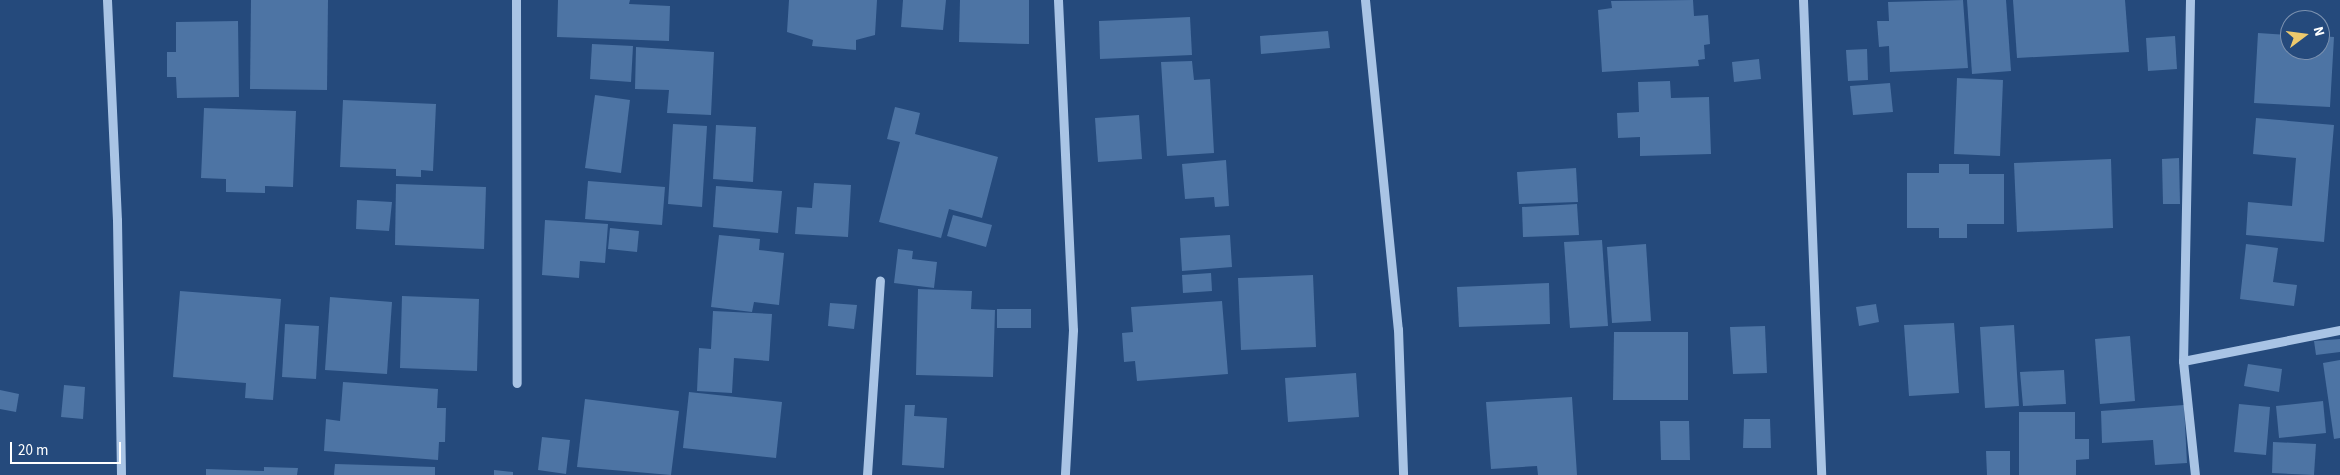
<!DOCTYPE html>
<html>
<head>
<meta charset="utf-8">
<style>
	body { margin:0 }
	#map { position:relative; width:2340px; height:475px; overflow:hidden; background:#254a7c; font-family:"Source Sans 3",sans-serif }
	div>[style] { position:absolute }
	.building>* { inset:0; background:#4d74a4 }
	.minor>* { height:9px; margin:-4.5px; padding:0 4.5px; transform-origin:4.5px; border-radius:4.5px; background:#a9c4e5 }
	span { translate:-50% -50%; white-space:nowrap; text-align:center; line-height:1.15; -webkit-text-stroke:5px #254a7c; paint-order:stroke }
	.north { position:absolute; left:2280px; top:10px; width:50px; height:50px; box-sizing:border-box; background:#254a7c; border:1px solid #7c92b0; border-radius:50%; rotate:75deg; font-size:14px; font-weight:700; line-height:20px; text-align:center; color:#fff }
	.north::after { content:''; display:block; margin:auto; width:18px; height:22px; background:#eeca6d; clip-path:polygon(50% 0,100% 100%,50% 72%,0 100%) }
	.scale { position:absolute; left:10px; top:442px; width:111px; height:22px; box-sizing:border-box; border:2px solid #fff; border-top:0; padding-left:6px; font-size:15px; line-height:18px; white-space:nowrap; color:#fff; -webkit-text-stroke:4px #254a7c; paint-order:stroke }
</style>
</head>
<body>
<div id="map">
	<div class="building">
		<div style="clip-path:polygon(251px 0,328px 0,327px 90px,250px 89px)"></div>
		<div style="clip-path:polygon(558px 0,630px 0,629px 4px,670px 6px,669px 41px,557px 37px)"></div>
		<div style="clip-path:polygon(789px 0,877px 0,875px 35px,856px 40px,856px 50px,812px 46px,813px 40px,787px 32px)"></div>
		<div style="clip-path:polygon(903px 0,946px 0,943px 30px,901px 27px)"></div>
		<div style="clip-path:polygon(960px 0,1029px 0,1029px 44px,959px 42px)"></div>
		<div style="clip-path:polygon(1693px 0,1694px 16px,1708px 15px,1710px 44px,1704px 45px,1705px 59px,1698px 60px,1699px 66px,1602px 72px,1598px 10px,1612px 8px,1611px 1px)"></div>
		<div style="clip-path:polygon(1963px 0,1968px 68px,1890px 72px,1889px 46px,1879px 47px,1877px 21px,1889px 21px,1888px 2px)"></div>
		<div style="clip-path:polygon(1967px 0,2006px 0,2011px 71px,1972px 74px)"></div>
		<div style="clip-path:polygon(2013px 0,2125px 0,2129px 52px,2017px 58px)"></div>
		<div style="clip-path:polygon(1190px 17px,1192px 55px,1100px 59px,1099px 21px)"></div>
		<div style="clip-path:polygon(238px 21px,239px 97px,177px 98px,176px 77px,167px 77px,167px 52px,176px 52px,176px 22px)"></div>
		<div style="clip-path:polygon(1328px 31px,1330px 48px,1261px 54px,1260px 36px)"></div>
		<div style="clip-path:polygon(2258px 33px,2290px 35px,2290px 50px,2320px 50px,2320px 36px,2334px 37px,2330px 107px,2254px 103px)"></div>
		<div style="clip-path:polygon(2175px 36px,2177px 69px,2148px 71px,2146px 38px)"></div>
		<div style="clip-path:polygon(592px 44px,633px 46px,631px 82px,590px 79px)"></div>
		<div style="clip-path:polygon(636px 47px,714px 52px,711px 115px,667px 113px,669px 90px,635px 89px)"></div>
		<div style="clip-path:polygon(1867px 49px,1868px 80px,1848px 81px,1846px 50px)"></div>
		<div style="clip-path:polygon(1759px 59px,1761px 79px,1734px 82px,1732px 62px)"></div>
		<div style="clip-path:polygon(1192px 61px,1194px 80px,1210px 79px,1214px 153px,1167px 156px,1161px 62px)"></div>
		<div style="clip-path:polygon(1957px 78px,2003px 80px,2000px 156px,1954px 154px)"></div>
		<div style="clip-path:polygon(1670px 81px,1671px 98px,1709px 97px,1711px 154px,1640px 156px,1640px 137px,1618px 138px,1617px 113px,1639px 112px,1638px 82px)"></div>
		<div style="clip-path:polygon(1890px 83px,1893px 112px,1853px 115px,1850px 86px)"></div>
		<div style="clip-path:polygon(595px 95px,630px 100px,621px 173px,585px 168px)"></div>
		<div style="clip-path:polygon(343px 100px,436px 104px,433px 171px,421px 170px,421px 177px,396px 176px,396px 169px,340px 167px)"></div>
		<div style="clip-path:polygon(895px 107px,920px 113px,915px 134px,998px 157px,982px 218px,949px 209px,941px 238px,879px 222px,900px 142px,887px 139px)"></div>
		<div style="clip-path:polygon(204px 108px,296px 111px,293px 187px,265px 186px,265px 193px,226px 192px,226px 179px,201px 178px)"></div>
		<div style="clip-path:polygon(1139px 115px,1142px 159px,1098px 162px,1095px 118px)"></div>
		<div style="clip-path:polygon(2256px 118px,2334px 125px,2324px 242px,2246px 235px,2248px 202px,2292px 206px,2296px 158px,2253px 154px)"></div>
		<div style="clip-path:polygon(673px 124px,707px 126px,702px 207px,668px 204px)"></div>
		<div style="clip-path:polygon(716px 125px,756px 127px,753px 182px,713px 179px)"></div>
		<div style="clip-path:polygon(2179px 158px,2180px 204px,2163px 204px,2162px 159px)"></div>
		<div style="clip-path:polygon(2111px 159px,2113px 228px,2017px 232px,2014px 163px)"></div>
		<div style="clip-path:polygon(1226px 160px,1229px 206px,1215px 207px,1214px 197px,1185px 199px,1182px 164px)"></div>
		<div style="clip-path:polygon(1939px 164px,1969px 164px,1969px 174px,2004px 174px,2004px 224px,1967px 224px,1967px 238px,1939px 238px,1939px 228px,1907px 228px,1907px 173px,1939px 173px)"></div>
		<div style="clip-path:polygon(1576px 168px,1578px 202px,1519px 204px,1517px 172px)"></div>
		<div style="clip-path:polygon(588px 181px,665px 187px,662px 225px,585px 219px)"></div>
		<div style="clip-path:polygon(814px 183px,851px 185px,848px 237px,795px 234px,797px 207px,812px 208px)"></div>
		<div style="clip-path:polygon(396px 184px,486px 187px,484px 249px,395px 245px)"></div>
		<div style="clip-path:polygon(716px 186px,782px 191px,778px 233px,713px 227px)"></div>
		<div style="clip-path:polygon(357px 200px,392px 202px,389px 231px,356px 229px)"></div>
		<div style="clip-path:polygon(1577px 204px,1579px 235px,1523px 237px,1522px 207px)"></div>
		<div style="clip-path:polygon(953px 215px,992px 225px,986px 247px,947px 236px)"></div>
		<div style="clip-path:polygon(545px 220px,608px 224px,605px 263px,580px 261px,579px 278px,542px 275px)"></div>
		<div style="clip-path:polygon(610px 228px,639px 231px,637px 252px,608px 249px)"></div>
		<div style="clip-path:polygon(719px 235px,760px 239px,759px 250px,784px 253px,779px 305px,754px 302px,752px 312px,711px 307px)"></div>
		<div style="clip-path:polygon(1230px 235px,1232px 267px,1182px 271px,1180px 238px)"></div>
		<div style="clip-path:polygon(1602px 240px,1608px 326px,1570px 328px,1564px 242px)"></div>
		<div style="clip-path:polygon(1646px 244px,1651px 321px,1612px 323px,1607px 247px)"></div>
		<div style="clip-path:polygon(2246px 244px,2278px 248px,2273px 282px,2297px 285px,2294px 306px,2240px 299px)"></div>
		<div style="clip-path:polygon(898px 249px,913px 251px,912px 259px,937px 262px,934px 288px,894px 283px)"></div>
		<div style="clip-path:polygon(1211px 273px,1212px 291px,1183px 293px,1182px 275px)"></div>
		<div style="clip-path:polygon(1313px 275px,1316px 347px,1241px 350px,1238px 278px)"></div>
		<div style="clip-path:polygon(1549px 283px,1550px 324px,1459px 327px,1457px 287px)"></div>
		<div style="clip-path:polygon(918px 289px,972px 291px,971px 309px,995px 310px,993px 377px,916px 375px)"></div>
		<div style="clip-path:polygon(180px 291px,281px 299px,273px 400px,245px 398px,246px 383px,173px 377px)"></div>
		<div style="clip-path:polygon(402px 296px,479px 299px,477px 371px,400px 368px)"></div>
		<div style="clip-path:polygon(330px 297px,392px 302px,387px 374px,325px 370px)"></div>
		<div style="clip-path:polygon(1222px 301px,1228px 374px,1137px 381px,1135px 361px,1124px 362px,1122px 333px,1133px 332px,1131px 307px)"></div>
		<div style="clip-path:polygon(830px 303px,857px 305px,854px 329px,828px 326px)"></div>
		<div style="clip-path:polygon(1876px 304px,1879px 322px,1859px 326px,1856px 307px)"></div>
		<div style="clip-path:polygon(997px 309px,1031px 309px,1031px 328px,997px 328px)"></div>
		<div style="clip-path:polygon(713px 311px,772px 314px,769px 361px,734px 358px,732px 393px,697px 391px,699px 348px,711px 349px)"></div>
		<div style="clip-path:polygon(1954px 323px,1959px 393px,1909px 396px,1904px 325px)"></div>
		<div style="clip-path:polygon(285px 324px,319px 326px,316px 379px,282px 377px)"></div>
		<div style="clip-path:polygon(2014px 325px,2019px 406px,1985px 408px,1980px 327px)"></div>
		<div style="clip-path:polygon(1765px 326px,1767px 373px,1733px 374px,1730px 327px)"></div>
		<div style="clip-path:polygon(1614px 332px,1688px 332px,1688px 400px,1613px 400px)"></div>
		<div style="clip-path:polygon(2130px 336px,2135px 401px,2100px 404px,2095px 339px)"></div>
		<div style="clip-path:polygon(2340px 339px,2340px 352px,2316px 355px,2314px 341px)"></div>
		<div style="clip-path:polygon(2340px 360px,2340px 438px,2334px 439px,2323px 363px)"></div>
		<div style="clip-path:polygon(2248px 364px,2282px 369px,2279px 392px,2244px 386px)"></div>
		<div style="clip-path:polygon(2064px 370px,2066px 404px,2023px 406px,2020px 372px)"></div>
		<div style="clip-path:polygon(1356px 373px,1359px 417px,1288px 422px,1285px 378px)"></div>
		<div style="clip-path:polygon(343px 382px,438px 389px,437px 408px,446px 408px,445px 442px,439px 442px,438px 460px,324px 451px,326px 419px,340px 421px)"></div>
		<div style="clip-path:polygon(64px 385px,85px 387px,83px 419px,61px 417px)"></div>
		<div style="clip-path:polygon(0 390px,19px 394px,16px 412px,0 409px)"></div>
		<div style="clip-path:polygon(689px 392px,782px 402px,776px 458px,683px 448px)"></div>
		<div style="clip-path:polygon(1572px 397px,1577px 475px,1538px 475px,1537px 466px,1491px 469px,1486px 402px)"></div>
		<div style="clip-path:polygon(585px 399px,679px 411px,671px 475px,577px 467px)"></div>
		<div style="clip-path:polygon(2323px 401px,2326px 433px,2279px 438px,2276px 406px)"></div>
		<div style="clip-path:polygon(2239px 404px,2270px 407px,2266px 455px,2234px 452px)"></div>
		<div style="clip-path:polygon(905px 405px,915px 405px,914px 416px,947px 418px,944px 468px,902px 465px)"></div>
		<div style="clip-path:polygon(2184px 405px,2187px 463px,2155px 465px,2153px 440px,2102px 443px,2101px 411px)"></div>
		<div style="clip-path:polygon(2019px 412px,2075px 412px,2075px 439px,2089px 439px,2089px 459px,2076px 460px,2076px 475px,2019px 475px)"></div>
		<div style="clip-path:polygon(1744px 419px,1770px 419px,1771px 448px,1743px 448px)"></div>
		<div style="clip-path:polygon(1660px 421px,1689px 421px,1690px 460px,1661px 460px)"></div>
		<div style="clip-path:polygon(542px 437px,570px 440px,566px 474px,538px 470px)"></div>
		<div style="clip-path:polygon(2273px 442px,2316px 444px,2314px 475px,2272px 473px)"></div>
		<div style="clip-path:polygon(1986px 451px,2010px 451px,2010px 475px,1987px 475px)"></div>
		<div style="clip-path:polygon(335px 464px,435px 467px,435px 475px,334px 475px)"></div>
		<div style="clip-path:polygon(264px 467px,298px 468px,297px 475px,206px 475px,206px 469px,264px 471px)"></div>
		<div style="clip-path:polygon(494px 470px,513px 472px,513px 475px,494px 475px)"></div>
	</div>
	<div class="minor">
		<div style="left:107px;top:0;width:220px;rotate:87.4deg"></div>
		<div style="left:117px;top:220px;width:255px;rotate:89.1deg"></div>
		<div style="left:516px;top:0;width:383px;rotate:89.9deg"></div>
		<div style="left:1058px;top:0;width:330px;rotate:87.4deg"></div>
		<div style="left:1073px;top:330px;width:145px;rotate:93.2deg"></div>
		<div style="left:1365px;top:0;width:331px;rotate:84.3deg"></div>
		<div style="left:1398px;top:329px;width:146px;rotate:88deg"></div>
		<div style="left:1803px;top:0;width:475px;rotate:87.8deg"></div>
		<div style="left:2190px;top:0;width:361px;rotate:91.1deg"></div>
		<div style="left:2183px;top:361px;width:115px;rotate:84deg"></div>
		<div style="left:2183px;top:361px;width:160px;rotate:-11.2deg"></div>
		<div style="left:867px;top:475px;width:195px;rotate:-86.2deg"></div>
	</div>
	<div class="north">N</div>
	<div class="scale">20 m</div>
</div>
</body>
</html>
